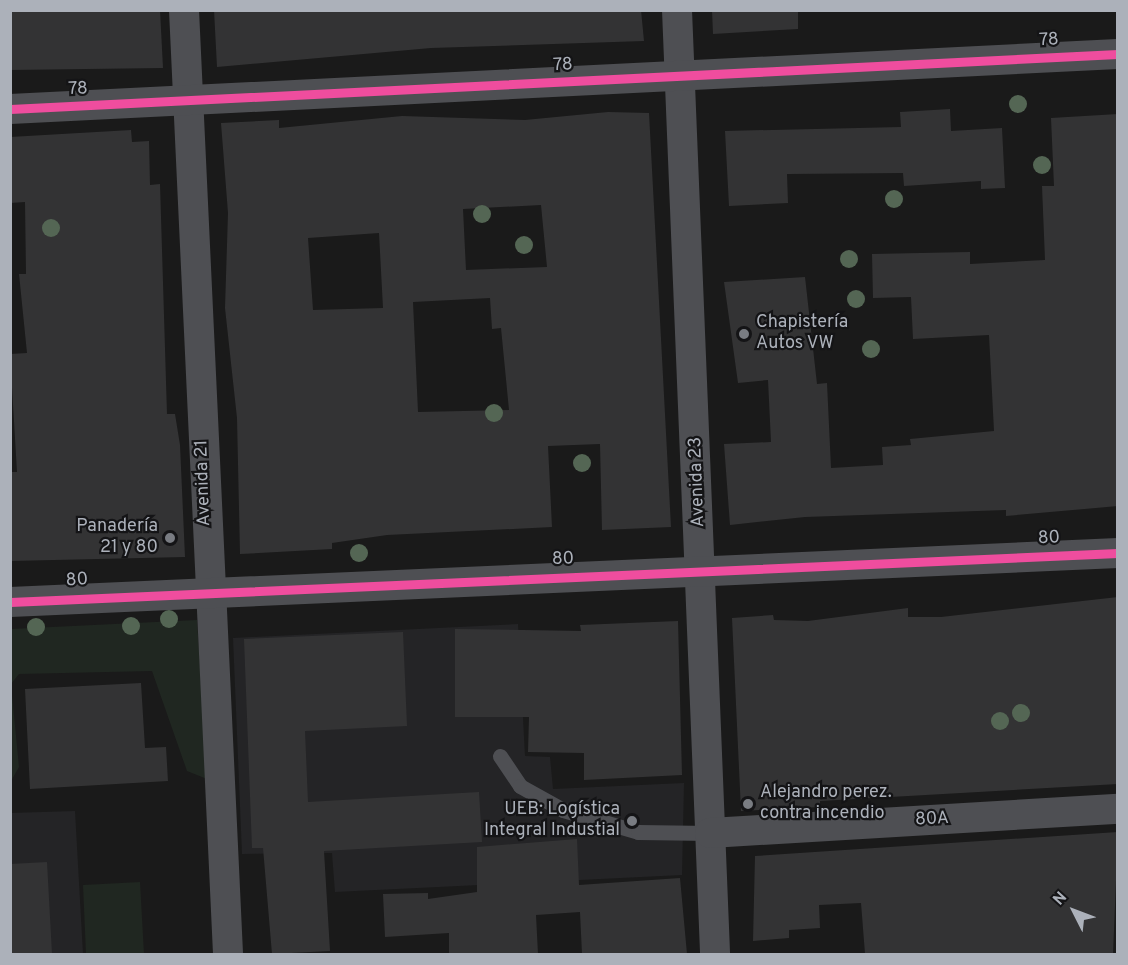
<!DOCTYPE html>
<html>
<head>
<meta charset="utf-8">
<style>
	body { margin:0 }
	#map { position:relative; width:1128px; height:965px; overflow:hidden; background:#1a1a1a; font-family:Overpass,sans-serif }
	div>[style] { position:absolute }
	.built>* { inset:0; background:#242426 }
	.green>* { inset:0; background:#202721 }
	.building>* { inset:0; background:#333334 }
	.service>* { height:15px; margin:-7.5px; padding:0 7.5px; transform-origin:7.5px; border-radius:7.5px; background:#4e4f53 }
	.minor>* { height:30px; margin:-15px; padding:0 15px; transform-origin:15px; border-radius:15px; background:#4e4f53 }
	.cycleway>* { height:9px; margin:-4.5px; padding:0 4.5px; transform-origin:4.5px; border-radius:4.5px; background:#ef4d9e }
	.trees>* { width:18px; height:18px; margin:-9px; border-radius:50%; background:#546654 }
	.dots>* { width:16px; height:16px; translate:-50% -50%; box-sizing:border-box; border:3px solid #141416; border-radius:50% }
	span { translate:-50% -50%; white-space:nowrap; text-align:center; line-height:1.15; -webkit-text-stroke:4.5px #141416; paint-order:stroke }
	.street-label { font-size:18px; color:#acb1ba }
	.poi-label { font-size:18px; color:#acb1ba }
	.left { translate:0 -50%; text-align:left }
	.right { translate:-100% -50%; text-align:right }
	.frame { position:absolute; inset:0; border:12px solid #acb1ba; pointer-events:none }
	.north { position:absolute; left:1044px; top:881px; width:60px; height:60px; -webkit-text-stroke:4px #141416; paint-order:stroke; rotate:312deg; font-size:16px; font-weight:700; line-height:24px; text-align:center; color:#acb1ba }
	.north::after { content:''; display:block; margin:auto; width:21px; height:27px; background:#acb1ba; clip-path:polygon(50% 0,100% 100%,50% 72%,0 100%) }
</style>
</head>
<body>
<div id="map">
	<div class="built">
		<div style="clip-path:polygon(518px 624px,525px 756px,550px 757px,553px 789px,684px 783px,682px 875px,335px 892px,332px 853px,242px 854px,233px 638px)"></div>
		<div style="clip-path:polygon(75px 811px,83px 954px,11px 954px,10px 813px)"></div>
	</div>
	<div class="green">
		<div style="clip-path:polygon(197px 620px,207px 779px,187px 771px,152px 671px,19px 674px,11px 684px,19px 767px,11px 781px,11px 629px)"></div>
		<div style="clip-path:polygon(140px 882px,144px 954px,86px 954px,83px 885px)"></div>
	</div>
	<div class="building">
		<div style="clip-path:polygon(10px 10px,160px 10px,163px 68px,10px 70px)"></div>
		<div style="clip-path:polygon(214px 10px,641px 10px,644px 41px,431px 48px,217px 67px)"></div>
		<div style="clip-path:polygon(712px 10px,798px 10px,798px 29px,713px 34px)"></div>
		<div style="clip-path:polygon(950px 109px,951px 131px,1002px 128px,1005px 188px,981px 189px,981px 181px,904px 186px,903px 173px,787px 174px,788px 203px,729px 206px,725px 131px,901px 127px,900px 112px)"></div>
		<div style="clip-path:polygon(evenodd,608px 112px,649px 113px,671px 527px,602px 530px,600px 444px,548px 446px,552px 527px,387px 535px,332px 543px,332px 549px,240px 554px,237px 418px,225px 308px,228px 213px,221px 123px,279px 120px,279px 128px,402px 116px,525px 120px,608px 112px,541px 205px,547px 267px,466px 270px,463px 209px,541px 205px,608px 112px,379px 233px,383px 308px,313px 310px,308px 238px,379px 233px,608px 112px,490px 298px,492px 329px,501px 328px,509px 410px,418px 412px,413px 302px,490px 298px)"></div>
		<div style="clip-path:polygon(1118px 114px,1118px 506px,1006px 516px,1006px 510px,805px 517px,730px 525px,724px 444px,771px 442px,768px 380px,738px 383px,724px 282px,805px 277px,817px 384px,827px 383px,831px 468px,883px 465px,882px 447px,911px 445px,910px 439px,994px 431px,989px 335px,913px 339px,911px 297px,873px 298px,872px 254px,970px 252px,970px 264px,1045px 260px,1042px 186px,1054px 186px,1051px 118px)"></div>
		<div style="clip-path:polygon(131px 130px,132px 142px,149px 141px,150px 185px,160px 184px,167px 414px,175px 414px,180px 445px,185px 557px,10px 561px,10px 472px,17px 472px,10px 354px,27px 353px,19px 274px,26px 274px,25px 202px,10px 203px,10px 137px)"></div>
		<div style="clip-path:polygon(1118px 597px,1118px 784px,820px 801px,820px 807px,741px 811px,732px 618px,773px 615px,774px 620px,808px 621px,908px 608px,908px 617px,941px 617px)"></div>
		<div style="clip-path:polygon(678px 621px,682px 775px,584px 780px,584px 753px,528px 752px,529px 717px,455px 717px,455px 629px,581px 631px,580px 625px)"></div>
		<div style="clip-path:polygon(403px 632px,407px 726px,305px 731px,308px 802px,479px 792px,482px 842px,324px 851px,330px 951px,272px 954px,263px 848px,252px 848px,244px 639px)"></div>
		<div style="clip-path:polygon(141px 683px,145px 748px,166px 747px,168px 781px,30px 789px,25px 689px)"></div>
		<div style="clip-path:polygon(1118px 832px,1113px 954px,865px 954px,861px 903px,819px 905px,820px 928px,789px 930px,789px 938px,753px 941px,755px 856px)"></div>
		<div style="clip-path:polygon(577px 839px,579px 885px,680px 878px,687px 954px,582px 954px,580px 912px,536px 915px,538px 954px,449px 954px,449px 933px,385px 937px,383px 894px,428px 893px,428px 899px,477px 892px,477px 847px)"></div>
		<div style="clip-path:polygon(47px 862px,52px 954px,10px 954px,10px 864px)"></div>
	</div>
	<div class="service">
		<div style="left:500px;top:756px;width:36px;rotate:56deg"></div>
		<div style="left:520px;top:786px;width:49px;rotate:29.2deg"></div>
		<div style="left:563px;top:810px;width:78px;rotate:16.3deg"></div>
		<div style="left:638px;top:832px;width:72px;rotate:0.8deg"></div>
	</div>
	<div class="minor">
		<div style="left:184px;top:10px;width:945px;rotate:87.33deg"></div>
		<div style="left:677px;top:10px;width:945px;rotate:87.69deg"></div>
		<div style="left:10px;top:109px;width:1109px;rotate:-2.84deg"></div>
		<div style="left:10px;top:602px;width:1109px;rotate:-2.53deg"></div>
		<div style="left:710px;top:833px;width:409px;rotate:-3.4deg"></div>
	</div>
	<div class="cycleway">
		<div style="left:10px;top:109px;width:1109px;rotate:-2.84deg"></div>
		<div style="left:10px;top:602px;width:1109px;rotate:-2.53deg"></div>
	</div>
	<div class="trees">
		<div style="left:1018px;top:104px"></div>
		<div style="left:1042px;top:165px"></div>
		<div style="left:894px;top:199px"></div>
		<div style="left:482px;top:214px"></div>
		<div style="left:51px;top:228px"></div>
		<div style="left:524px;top:245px"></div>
		<div style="left:849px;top:259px"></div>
		<div style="left:856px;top:299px"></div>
		<div style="left:871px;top:349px"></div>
		<div style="left:494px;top:413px"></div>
		<div style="left:582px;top:463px"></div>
		<div style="left:359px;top:553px"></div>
		<div style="left:169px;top:619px"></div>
		<div style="left:131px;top:626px"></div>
		<div style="left:36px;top:627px"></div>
		<div style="left:1021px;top:713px"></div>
		<div style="left:1000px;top:721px"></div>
	</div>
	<div class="dots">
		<div style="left:744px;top:334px;background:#797c82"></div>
		<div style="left:170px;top:538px;background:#797c82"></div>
		<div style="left:748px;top:804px;background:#797c82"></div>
		<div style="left:632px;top:821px;background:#797c82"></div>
	</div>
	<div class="street-label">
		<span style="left:1049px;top:41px;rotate:-3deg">78</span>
		<span style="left:563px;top:66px;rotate:-3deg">78</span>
		<span style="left:78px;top:90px;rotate:-2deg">78</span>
		<span style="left:698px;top:482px;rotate:-92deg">Avenida 23</span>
		<span style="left:204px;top:483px;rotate:-92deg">Avenida 21</span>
		<span style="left:1049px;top:539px;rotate:-3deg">80</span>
		<span style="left:563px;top:560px;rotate:-2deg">80</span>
		<span style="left:77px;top:581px;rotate:-4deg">80</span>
		<span style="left:932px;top:820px;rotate:-3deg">80A</span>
	</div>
	<div class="poi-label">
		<span class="left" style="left:756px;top:334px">Chapistería<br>Autos VW</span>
		<span class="right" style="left:158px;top:538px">Panadería<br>21 y 80</span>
		<span class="left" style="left:760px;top:804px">Alejandro perez.<br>contra incendio</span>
		<span class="right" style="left:620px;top:821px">UEB: Logística<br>Integral Industial</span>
	</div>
	<div class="frame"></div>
	<div class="north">N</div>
</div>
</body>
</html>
